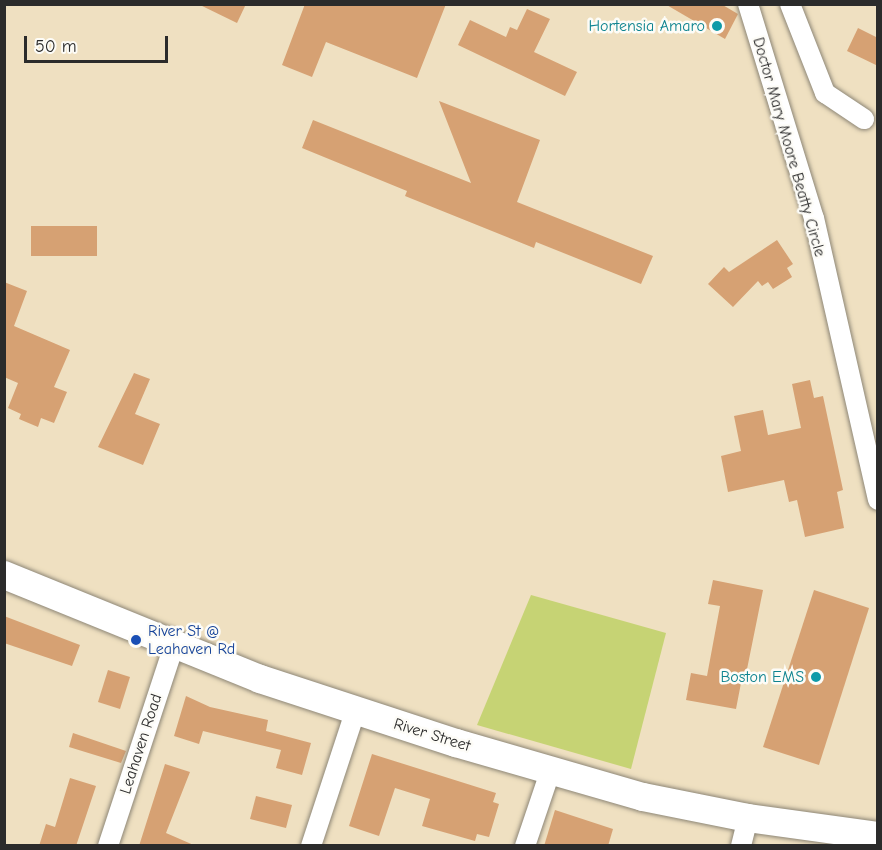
<!DOCTYPE html>
<html>
<head>
<meta charset="utf-8">
<style>
	body { margin:0 }
	#map { position:relative; width:882px; height:850px; overflow:hidden; background:#efe0c1; font-family:"Comic Neue",sans-serif }
	div>[style] { position:absolute }
	.green>* { inset:0; background:#c6d374 }
	.building>* { inset:0; background:#d6a173 }
	.roads { filter:drop-shadow(0 0 2px #8d8676) drop-shadow(0 0 2px #8d8676) }
	.street>* { height:20px; margin:-10px; padding:0 10px; transform-origin:10px; border-radius:10px; background:#fff }
	.secondary>* { height:28px; margin:-14px; padding:0 14px; transform-origin:14px; border-radius:14px; background:#fff }
	.dots>* { width:16px; height:16px; translate:-50% -50%; box-sizing:border-box; border:3px solid #fdfcf7; border-radius:50% }
	span { translate:-50% -50%; white-space:nowrap; text-align:center; line-height:1.15; -webkit-text-stroke:5px #fdfcf7; paint-order:stroke }
	.culture-label { font-size:16px; color:#0d838f }
	.right { translate:-100% -50%; text-align:right }
	.street-label { font-size:16px; color:#2b2b2b }
	.transit-label { font-size:16px; color:#164399 }
	.left { translate:0 -50%; text-align:left }
	.frame { position:absolute; inset:0; border:6px solid #2b2b2b; pointer-events:none }
	.scale { position:absolute; left:24px; top:36px; width:144px; height:27px; box-sizing:border-box; border:3px solid #2b2b2b; border-top:0; padding-left:8px; font-size:18px; line-height:21px; white-space:nowrap; color:#2b2b2b; -webkit-text-stroke:4px #fdfcf7; paint-order:stroke }
</style>
</head>
<body>
<div id="map">
	<div class="green">
		<div style="clip-path:polygon(531px 595px,666px 633px,631px 769px,477px 725px)"></div>
	</div>
	<div class="building">
		<div style="clip-path:polygon(198px 4px,246px 4px,237px 23px)"></div>
		<div style="clip-path:polygon(305px 4px,446px 4px,417px 78px,326px 42px,312px 77px,282px 65px)"></div>
		<div style="clip-path:polygon(665px 4px,721px 4px,738px 14px,725px 39px)"></div>
		<div style="clip-path:polygon(527px 9px,550px 19px,534px 52px,577px 72px,565px 96px,458px 45px,470px 20px,506px 37px,510px 27px,517px 30px)"></div>
		<div style="clip-path:polygon(858px 28px,878px 38px,878px 66px,847px 51px)"></div>
		<div style="clip-path:polygon(439px 101px,540px 140px,517px 202px,653px 256px,641px 284px,536px 242px,534px 248px,405px 196px,407px 191px,302px 148px,313px 120px,471px 183px)"></div>
		<div style="clip-path:polygon(31px 226px,97px 226px,97px 256px,31px 256px)"></div>
		<div style="clip-path:polygon(777px 240px,793px 264px,787px 268px,792px 277px,773px 289px,768px 282px,762px 286px,758px 281px,733px 307px,708px 284px,724px 267px,729px 272px)"></div>
		<div style="clip-path:polygon(4px 282px,27px 291px,14px 326px,70px 350px,54px 387px,67px 392px,54px 423px,41px 418px,38px 427px,19px 419px,21px 414px,8px 408px,18px 383px,4px 377px)"></div>
		<div style="clip-path:polygon(134px 373px,150px 379px,135px 414px,160px 424px,143px 465px,98px 447px)"></div>
		<div style="clip-path:polygon(810px 380px,814px 398px,823px 396px,843px 490px,837px 492px,844px 528px,805px 537px,797px 500px,789px 502px,784px 480px,728px 492px,721px 456px,741px 451px,734px 416px,763px 410px,768px 435px,801px 428px,792px 384px)"></div>
		<div style="clip-path:polygon(713px 580px,763px 590px,744px 684px,741px 683px,736px 709px,686px 700px,691px 673px,707px 676px,720px 606px,708px 604px)"></div>
		<div style="clip-path:polygon(814px 590px,869px 608px,819px 765px,763px 747px)"></div>
		<div style="clip-path:polygon(4px 616px,80px 645px,72px 666px,4px 643px)"></div>
		<div style="clip-path:polygon(108px 670px,130px 677px,120px 709px,98px 702px)"></div>
		<div style="clip-path:polygon(186px 696px,210px 707px,268px 720px,266px 731px,311px 743px,302px 775px,276px 768px,281px 750px,203px 731px,199px 744px,174px 736px)"></div>
		<div style="clip-path:polygon(73px 733px,126px 751px,121px 763px,69px 747px)"></div>
		<div style="clip-path:polygon(372px 754px,496px 793px,493px 802px,499px 804px,489px 837px,477px 834px,475px 841px,422px 826px,430px 799px,395px 788px,379px 836px,349px 826px)"></div>
		<div style="clip-path:polygon(165px 764px,190px 772px,166px 833px,196px 846px,139px 846px)"></div>
		<div style="clip-path:polygon(70px 778px,96px 786px,76px 846px,39px 846px,46px 824px,55px 827px)"></div>
		<div style="clip-path:polygon(256px 796px,292px 805px,286px 828px,250px 819px)"></div>
		<div style="clip-path:polygon(555px 810px,613px 829px,608px 846px,544px 846px)"></div>
	</div>
	<div class="roads">
		<div class="street">
			<div style="left:748px;top:4px;width:224px;rotate:72.9deg"></div>
			<div style="left:814px;top:218px;width:289px;rotate:77.2deg"></div>
			<div style="left:790px;top:4px;width:96px;rotate:68.5deg"></div>
			<div style="left:825px;top:93px;width:47px;rotate:33.7deg"></div>
			<div style="left:108px;top:846px;width:215px;rotate:-71.8deg"></div>
			<div style="left:311px;top:846px;width:141px;rotate:-71.8deg"></div>
			<div style="left:525px;top:846px;width:81px;rotate:-71.3deg"></div>
			<div style="left:741px;top:846px;width:29px;rotate:-76deg"></div>
		</div>
		<div class="secondary">
			<div style="left:4px;top:575px;width:276px;rotate:22.1deg"></div>
			<div style="left:260px;top:679px;width:206px;rotate:18.1deg"></div>
			<div style="left:456px;top:743px;width:195px;rotate:16.1deg"></div>
			<div style="left:643px;top:797px;width:107px;rotate:11.3deg"></div>
			<div style="left:748px;top:818px;width:131px;rotate:7.9deg"></div>
		</div>
	</div>
	<div class="dots">
		<div style="left:717px;top:26px;background:#0f9aa8"></div>
		<div style="left:136px;top:640px;background:#1a4fb4"></div>
		<div style="left:816px;top:677px;background:#0f9aa8"></div>
	</div>
	<div class="culture-label">
		<span class="right" style="left:705px;top:26px">Hortensia Amaro</span>
		<span class="right" style="left:804px;top:677px">Boston EMS</span>
	</div>
	<div class="street-label">
		<span style="left:789px;top:147px;rotate:74deg">Doctor Mary Moore Beatty Circle</span>
		<span style="left:432px;top:735px;rotate:17deg">River Street</span>
		<span style="left:141px;top:744px;rotate:-72deg">Leahaven Road</span>
	</div>
	<div class="transit-label">
		<span class="left" style="left:148px;top:640px">River St @<br>Leahaven Rd</span>
	</div>
	<div class="frame"></div>
	<div class="scale">50 m</div>
</div>
</body>
</html>
